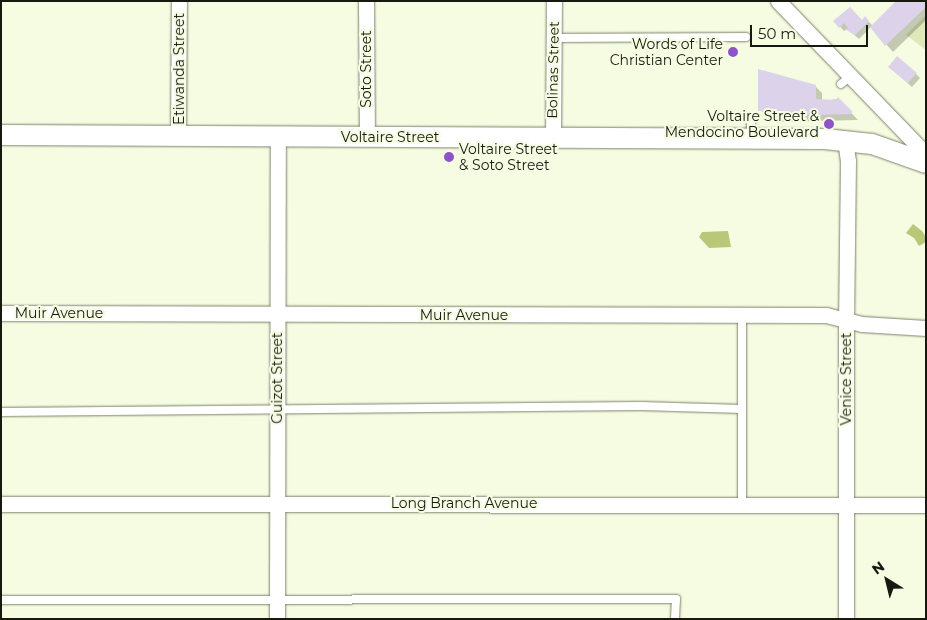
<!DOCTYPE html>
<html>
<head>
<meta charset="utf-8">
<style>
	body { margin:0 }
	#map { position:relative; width:927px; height:620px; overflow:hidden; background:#f5fce2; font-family:Montserrat,sans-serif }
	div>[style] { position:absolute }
	.green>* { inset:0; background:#dee8b8 }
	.water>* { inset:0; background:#b8c878 }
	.shadow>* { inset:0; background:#0003 }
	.building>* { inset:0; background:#dcd2ea }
	.roads { filter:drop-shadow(0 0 1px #7d826b) drop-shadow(0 0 1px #7d826b) }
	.lane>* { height:8px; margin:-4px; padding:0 4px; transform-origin:4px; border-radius:4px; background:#fff }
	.street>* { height:15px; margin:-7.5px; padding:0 7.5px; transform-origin:7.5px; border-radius:7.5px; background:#fff }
	.secondary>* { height:20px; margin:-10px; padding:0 10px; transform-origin:10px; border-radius:10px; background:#fff }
	.dots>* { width:14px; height:14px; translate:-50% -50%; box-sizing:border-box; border:2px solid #f5fce2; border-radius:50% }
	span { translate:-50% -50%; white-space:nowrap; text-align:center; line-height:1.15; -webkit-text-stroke:4px #f5fce2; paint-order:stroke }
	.poi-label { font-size:14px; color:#171910 }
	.right { translate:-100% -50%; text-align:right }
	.left { translate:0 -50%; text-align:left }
	.street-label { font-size:14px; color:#171910 }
	.frame { position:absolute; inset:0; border:2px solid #171910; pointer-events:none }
	.north { position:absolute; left:862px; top:555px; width:50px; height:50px; -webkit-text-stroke:4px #f5fce2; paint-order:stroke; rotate:324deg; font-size:14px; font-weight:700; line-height:20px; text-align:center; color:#171910 }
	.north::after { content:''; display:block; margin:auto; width:18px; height:22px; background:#171910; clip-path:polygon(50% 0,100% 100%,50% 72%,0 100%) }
	.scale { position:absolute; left:750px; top:25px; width:118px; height:22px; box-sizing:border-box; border:2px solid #171910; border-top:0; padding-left:6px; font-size:15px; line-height:18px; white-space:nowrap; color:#171910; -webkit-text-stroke:4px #f5fce2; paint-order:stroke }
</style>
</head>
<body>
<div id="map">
	<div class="green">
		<div style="clip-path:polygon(926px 15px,926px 50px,906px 35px)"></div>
	</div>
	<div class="water">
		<div style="clip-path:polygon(913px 224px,922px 231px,926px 237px,926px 242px,919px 246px,914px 238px,906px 233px)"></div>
		<div style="clip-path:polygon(728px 231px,731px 247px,709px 248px,699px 237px,702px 232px)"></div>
	</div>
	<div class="shadow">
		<div style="clip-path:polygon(926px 2px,926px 20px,893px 52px,871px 27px,859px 39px,847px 29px,844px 31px,835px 21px,862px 21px,865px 18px,873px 26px)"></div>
		<div style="clip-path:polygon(894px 71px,916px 74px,920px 78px,912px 87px)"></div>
		<div style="clip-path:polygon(815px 86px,822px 93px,822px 101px,838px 99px,858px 120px,776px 122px,760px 110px)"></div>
	</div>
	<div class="building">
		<div style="clip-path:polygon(896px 1px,926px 1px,926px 7px,885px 46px,870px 27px)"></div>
		<div style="clip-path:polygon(850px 7px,862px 20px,865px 16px,869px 21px,855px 35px,846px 30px,848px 28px,844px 23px,839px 28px,833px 21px)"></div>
		<div style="clip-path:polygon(897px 56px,917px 73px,908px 83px,888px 67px)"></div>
		<div style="clip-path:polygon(758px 69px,816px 85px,816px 99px,836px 100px,838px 97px,852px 111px,852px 114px,769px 116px,769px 111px,758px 111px)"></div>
	</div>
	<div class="roads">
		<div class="lane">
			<div style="left:554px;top:38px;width:192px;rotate:-0.3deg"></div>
			<div style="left:841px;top:84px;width:14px;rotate:-39deg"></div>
			<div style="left:751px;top:118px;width:20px;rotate:90deg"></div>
			<div style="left:742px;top:316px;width:188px;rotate:90deg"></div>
			<div style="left:1px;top:412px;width:640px;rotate:-0.54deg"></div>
			<div style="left:641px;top:406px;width:101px;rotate:1.7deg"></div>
			<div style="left:1px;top:600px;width:675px;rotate:-0.08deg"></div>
			<div style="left:676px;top:599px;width:20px;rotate:93deg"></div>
		</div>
		<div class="street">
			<div style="left:366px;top:1px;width:135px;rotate:89.6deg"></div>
			<div style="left:778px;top:1px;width:213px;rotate:46deg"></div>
			<div style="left:178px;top:136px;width:135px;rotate:-89.6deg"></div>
			<div style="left:553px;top:138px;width:137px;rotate:-89.6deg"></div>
			<div style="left:845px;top:140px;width:21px;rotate:82deg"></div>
			<div style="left:848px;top:161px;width:158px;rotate:90.7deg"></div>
			<div style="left:846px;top:319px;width:300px;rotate:90deg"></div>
			<div style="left:1px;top:313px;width:825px;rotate:0.14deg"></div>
			<div style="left:826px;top:315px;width:37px;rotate:14deg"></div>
			<div style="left:862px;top:324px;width:64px;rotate:3.6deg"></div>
			<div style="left:1px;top:504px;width:925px;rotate:0.06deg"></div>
			<div style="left:277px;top:619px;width:482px;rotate:-89.9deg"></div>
		</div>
		<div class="secondary">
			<div style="left:1px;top:135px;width:824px;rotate:0.28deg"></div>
			<div style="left:825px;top:139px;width:47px;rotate:6.1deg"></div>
			<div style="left:872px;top:144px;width:57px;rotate:19.4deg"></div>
		</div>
	</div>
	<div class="dots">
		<div style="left:733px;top:52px;background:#8f52c8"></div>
		<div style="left:829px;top:124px;background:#8f52c8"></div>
		<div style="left:449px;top:157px;background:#8f52c8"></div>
	</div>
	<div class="poi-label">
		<span class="right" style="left:723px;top:52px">Words of Life<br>Christian Center</span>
		<span class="right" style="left:819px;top:124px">Voltaire Street &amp;<br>Mendocino Boulevard</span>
		<span class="left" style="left:459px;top:157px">Voltaire Street<br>&amp; Soto Street</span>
	</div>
	<div class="street-label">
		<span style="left:179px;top:69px;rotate:-90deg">Etiwanda Street</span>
		<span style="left:366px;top:69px;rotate:-90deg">Soto Street</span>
		<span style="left:553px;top:70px;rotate:-89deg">Bolinas Street</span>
		<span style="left:390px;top:137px">Voltaire Street</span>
		<span style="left:59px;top:313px">Muir Avenue</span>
		<span style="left:464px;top:315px">Muir Avenue</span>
		<span style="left:277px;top:378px;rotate:-90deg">Guizot Street</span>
		<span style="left:846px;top:379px;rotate:-90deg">Venice Street</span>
		<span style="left:464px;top:503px">Long Branch Avenue</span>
	</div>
	<div class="frame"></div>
	<div class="north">N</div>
	<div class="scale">50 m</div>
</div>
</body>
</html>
